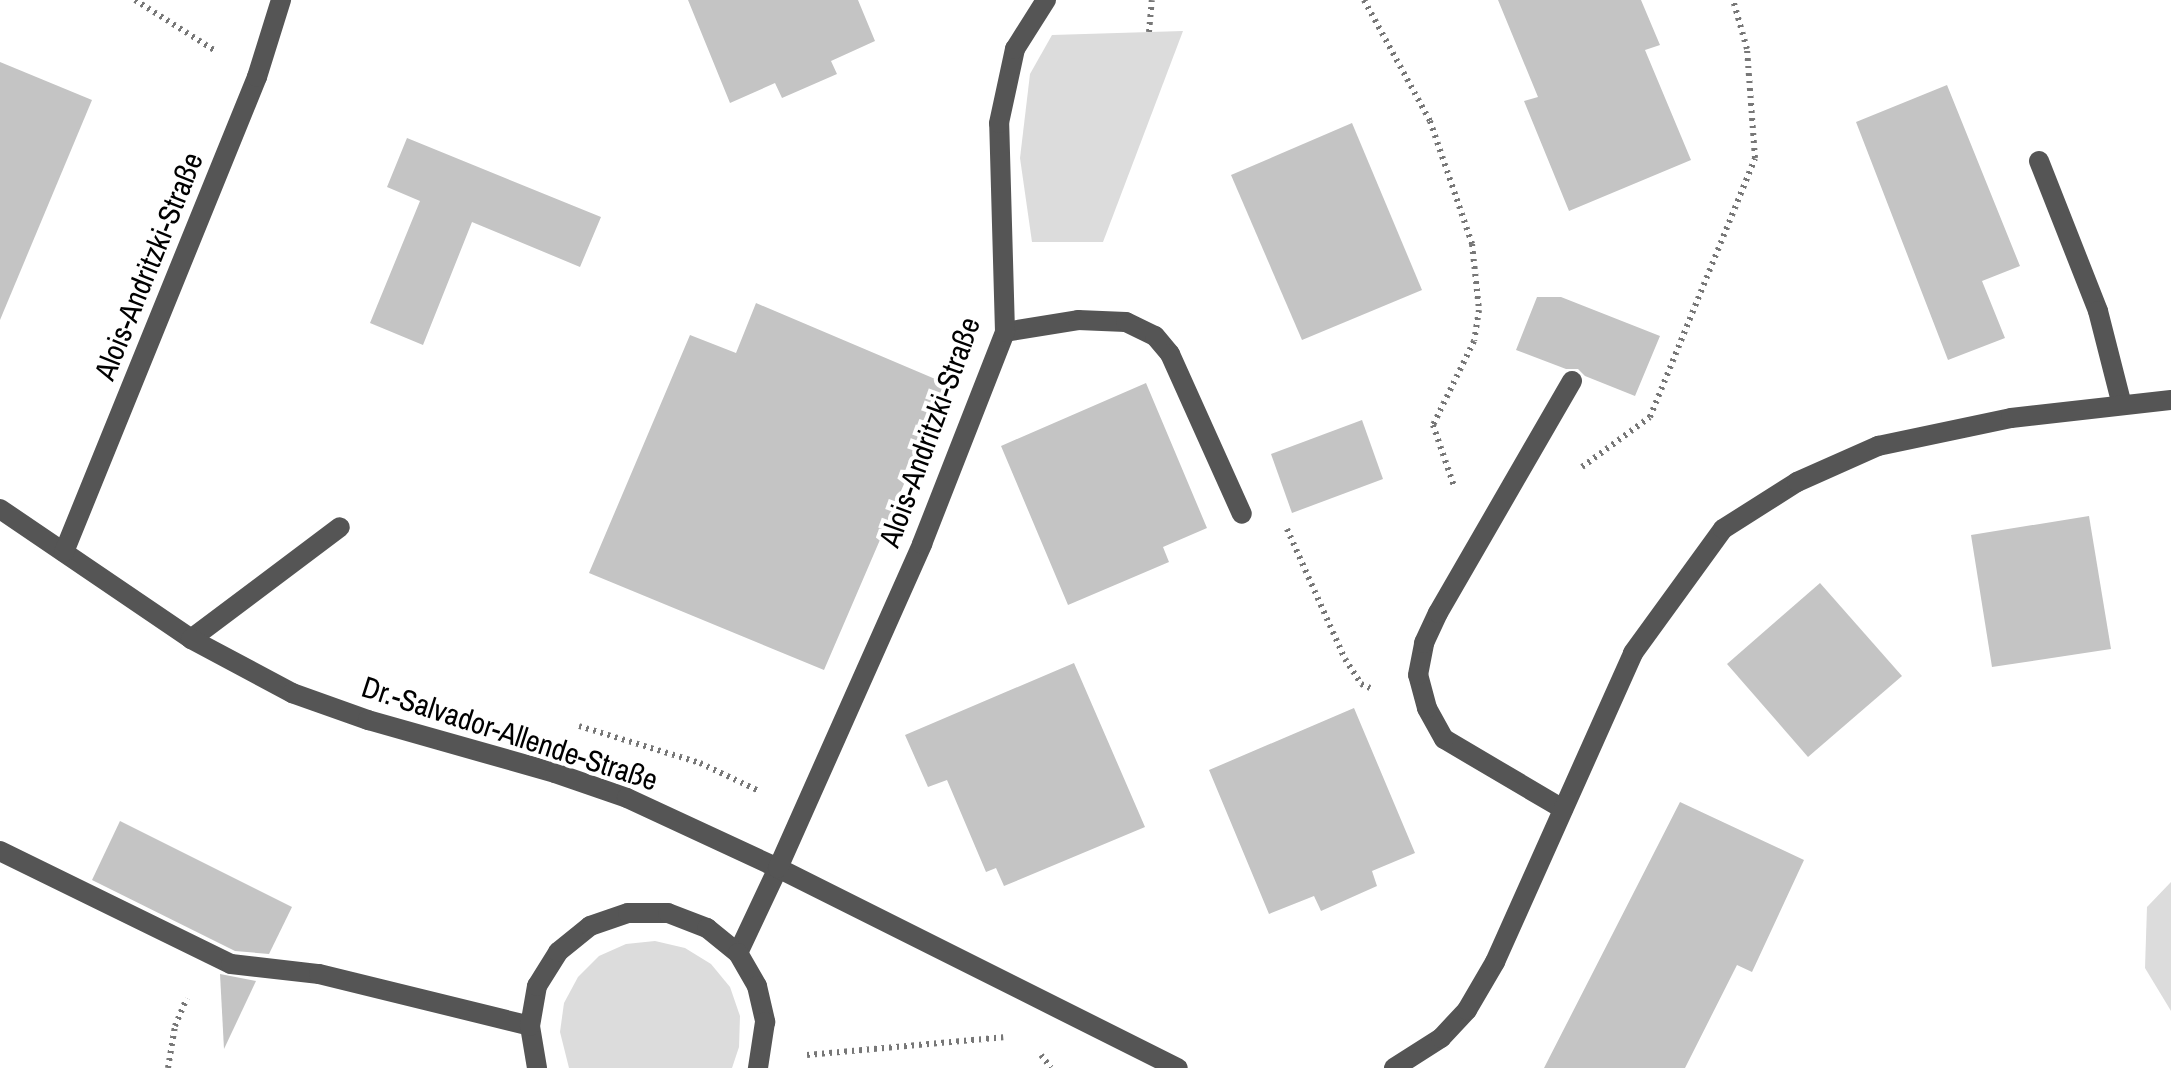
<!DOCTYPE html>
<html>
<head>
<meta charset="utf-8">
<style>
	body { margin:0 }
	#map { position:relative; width:2171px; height:1068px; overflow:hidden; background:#fff; font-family:"Archivo Narrow",sans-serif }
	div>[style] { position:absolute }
	.green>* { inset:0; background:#dcdcdc }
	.building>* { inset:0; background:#c4c4c4 }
	.path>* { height:6px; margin-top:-3px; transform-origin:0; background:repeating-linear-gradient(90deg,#777 0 2.5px,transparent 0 7.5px) }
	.lane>* { height:20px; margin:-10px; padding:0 10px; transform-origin:10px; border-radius:10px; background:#555 }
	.street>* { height:20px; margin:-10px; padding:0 10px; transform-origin:10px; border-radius:10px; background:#555 }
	span { translate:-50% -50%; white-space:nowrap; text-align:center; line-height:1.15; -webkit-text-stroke:8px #fff; paint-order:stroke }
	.street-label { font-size:30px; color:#000 }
</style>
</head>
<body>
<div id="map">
	<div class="green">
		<div style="clip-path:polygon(1183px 31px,1103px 242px,1032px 242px,1020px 158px,1030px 74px,1052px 35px)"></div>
		<div style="clip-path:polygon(2171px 882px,2171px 1011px,2145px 968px,2147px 907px)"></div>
		<div style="clip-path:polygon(655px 941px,685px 948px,711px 964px,730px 987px,740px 1016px,739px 1047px,732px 1068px,569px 1068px,560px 1032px,564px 1003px,578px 977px,599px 956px,626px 944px)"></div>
	</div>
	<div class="building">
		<div style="clip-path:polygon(688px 0,858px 0,875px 41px,831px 61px,837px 74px,782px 98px,775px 83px,730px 103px)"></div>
		<div style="clip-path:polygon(1498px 0,1641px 0,1660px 45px,1645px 50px,1691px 160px,1569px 211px,1524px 101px,1538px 97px)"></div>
		<div style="clip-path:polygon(0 62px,92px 100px,0 320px)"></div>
		<div style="clip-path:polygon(1947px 85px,2020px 266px,1982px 281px,2005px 338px,1948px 360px,1856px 122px)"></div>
		<div style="clip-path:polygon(1352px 123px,1422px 290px,1302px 340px,1231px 175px)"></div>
		<div style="clip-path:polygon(407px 138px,601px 217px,580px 267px,472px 222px,423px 345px,370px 323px,420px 201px,387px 187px)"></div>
		<div style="clip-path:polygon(1537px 297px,1561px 297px,1660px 336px,1635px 396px,1585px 376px,1578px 369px,1566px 369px,1516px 350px)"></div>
		<div style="clip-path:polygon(756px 303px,947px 384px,824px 670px,589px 573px,690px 335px,736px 353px)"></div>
		<div style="clip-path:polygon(1146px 383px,1207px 528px,1163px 547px,1169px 562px,1068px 605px,1001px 446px)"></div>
		<div style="clip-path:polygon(1362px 420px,1383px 479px,1292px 513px,1271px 454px)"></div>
		<div style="clip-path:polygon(2089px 516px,2111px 649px,1992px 667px,1971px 535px)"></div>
		<div style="clip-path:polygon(1820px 583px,1902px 676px,1808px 757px,1727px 664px)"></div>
		<div style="clip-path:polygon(1074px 663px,1145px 827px,1004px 886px,996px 868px,986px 872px,947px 780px,928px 787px,905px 735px)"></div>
		<div style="clip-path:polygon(1354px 708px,1415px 853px,1372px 871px,1377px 886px,1321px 911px,1314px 896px,1269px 914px,1209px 770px)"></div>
		<div style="clip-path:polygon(1680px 802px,1804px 860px,1752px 972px,1737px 965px,1685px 1068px,1544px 1068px)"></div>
		<div style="clip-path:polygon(120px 821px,292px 907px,269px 954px,235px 951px,92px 880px)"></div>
		<div style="clip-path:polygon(220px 974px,256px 981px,224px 1049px)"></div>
	</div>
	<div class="path">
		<div style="left:135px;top:0;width:93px;rotate:32.3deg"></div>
		<div style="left:1364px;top:0;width:138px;rotate:61.4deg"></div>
		<div style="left:1430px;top:121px;width:130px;rotate:71.1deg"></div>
		<div style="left:1472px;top:244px;width:66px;rotate:83.9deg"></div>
		<div style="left:1479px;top:310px;width:31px;rotate:99deg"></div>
		<div style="left:1474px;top:341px;width:93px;rotate:116deg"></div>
		<div style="left:1433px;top:425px;width:65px;rotate:71deg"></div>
		<div style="left:1149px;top:32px;width:32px;rotate:-85deg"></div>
		<div style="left:1582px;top:467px;width:84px;rotate:-36.3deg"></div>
		<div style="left:1650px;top:417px;width:279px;rotate:-67.9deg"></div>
		<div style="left:1755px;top:158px;width:109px;rotate:-94.2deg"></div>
		<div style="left:1747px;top:49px;width:51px;rotate:-105.9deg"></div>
		<div style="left:1287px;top:529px;width:142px;rotate:66deg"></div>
		<div style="left:1345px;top:659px;width:30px;rotate:57deg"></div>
		<div style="left:1361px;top:684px;width:10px;rotate:24deg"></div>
		<div style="left:579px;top:726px;width:127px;rotate:17deg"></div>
		<div style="left:700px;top:763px;width:65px;rotate:25.4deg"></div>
		<div style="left:807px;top:1055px;width:197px;rotate:-5.2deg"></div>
		<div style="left:1041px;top:1055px;width:16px;rotate:52deg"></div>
		<div style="left:168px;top:1068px;width:43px;rotate:-80.5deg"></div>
		<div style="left:175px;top:1026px;width:30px;rotate:-67deg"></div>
	</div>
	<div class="lane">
		<div style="left:2039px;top:161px;width:161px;rotate:68.5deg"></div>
		<div style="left:2098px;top:311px;width:97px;rotate:75.7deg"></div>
		<div style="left:1005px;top:332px;width:74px;rotate:-9.3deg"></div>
		<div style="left:1078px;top:320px;width:48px;rotate:2.4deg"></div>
		<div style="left:1126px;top:322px;width:32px;rotate:26deg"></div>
		<div style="left:1155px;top:336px;width:23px;rotate:50deg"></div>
		<div style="left:1170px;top:354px;width:175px;rotate:65.8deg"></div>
		<div style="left:191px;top:639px;width:186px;rotate:-36.9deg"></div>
		<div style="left:1563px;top:809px;width:138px;rotate:-149.5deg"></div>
		<div style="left:1444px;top:739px;width:35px;rotate:-119deg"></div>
		<div style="left:1427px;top:708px;width:34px;rotate:-105deg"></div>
		<div style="left:1418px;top:675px;width:33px;rotate:-79deg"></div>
		<div style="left:1424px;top:643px;width:33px;rotate:-65deg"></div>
		<div style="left:1438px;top:613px;width:268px;rotate:-60deg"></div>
		<div style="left:0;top:851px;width:257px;rotate:26.1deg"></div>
		<div style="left:231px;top:964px;width:89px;rotate:6.5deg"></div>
		<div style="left:319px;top:974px;width:217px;rotate:13.8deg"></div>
		<div style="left:738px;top:953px;width:94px;rotate:-64.8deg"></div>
		<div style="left:537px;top:1068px;width:43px;rotate:-99.5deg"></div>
		<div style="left:530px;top:1026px;width:41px;rotate:-80.1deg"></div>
		<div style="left:537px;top:986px;width:40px;rotate:-58deg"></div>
		<div style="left:558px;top:952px;width:41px;rotate:-39.1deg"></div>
		<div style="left:590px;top:926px;width:40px;rotate:-18.9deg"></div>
		<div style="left:628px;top:913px;width:40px"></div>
		<div style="left:668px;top:913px;width:42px;rotate:21deg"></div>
		<div style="left:707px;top:928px;width:40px;rotate:39deg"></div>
		<div style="left:738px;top:953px;width:38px;rotate:60deg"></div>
		<div style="left:757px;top:986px;width:37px;rotate:77deg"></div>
		<div style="left:765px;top:1022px;width:47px;rotate:98.7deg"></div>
	</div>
	<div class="street">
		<div style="left:0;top:509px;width:231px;rotate:34.2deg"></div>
		<div style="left:191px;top:639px;width:115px;rotate:28.1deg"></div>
		<div style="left:292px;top:693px;width:81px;rotate:19.6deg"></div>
		<div style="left:368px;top:720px;width:194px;rotate:15.8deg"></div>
		<div style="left:555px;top:773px;width:76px;rotate:19.1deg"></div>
		<div style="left:627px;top:798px;width:166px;rotate:24.9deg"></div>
		<div style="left:778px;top:868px;width:447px;rotate:26.6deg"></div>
		<div style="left:64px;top:552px;width:513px;rotate:-67.89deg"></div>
		<div style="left:257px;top:77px;width:81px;rotate:-72.7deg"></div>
		<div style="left:778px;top:868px;width:355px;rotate:-66deg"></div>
		<div style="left:922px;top:544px;width:228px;rotate:-68.6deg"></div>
		<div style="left:1005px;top:332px;width:209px;rotate:-91.6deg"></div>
		<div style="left:999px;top:123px;width:76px;rotate:-77.8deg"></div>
		<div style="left:1015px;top:49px;width:58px;rotate:-57.7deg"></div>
		<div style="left:1394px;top:1068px;width:56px;rotate:-32.6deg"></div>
		<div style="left:1441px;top:1038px;width:38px;rotate:-47deg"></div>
		<div style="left:1467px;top:1010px;width:56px;rotate:-59.7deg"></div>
		<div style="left:1495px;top:962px;width:338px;rotate:-65.9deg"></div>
		<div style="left:1633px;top:653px;width:153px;rotate:-54deg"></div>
		<div style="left:1723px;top:529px;width:88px;rotate:-32.4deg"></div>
		<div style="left:1797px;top:482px;width:89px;rotate:-24deg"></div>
		<div style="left:1878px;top:446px;width:136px;rotate:-11.9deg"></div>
		<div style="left:2011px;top:418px;width:161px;rotate:-6.4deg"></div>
	</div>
	<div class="street-label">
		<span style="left:148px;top:266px;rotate:-68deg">Alois-Andritzki-Straße</span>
		<span style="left:929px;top:432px;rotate:-70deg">Alois-Andritzki-Straße</span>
		<span style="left:510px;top:733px;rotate:18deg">Dr.-Salvador-Allende-Straße</span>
	</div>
</div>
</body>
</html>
